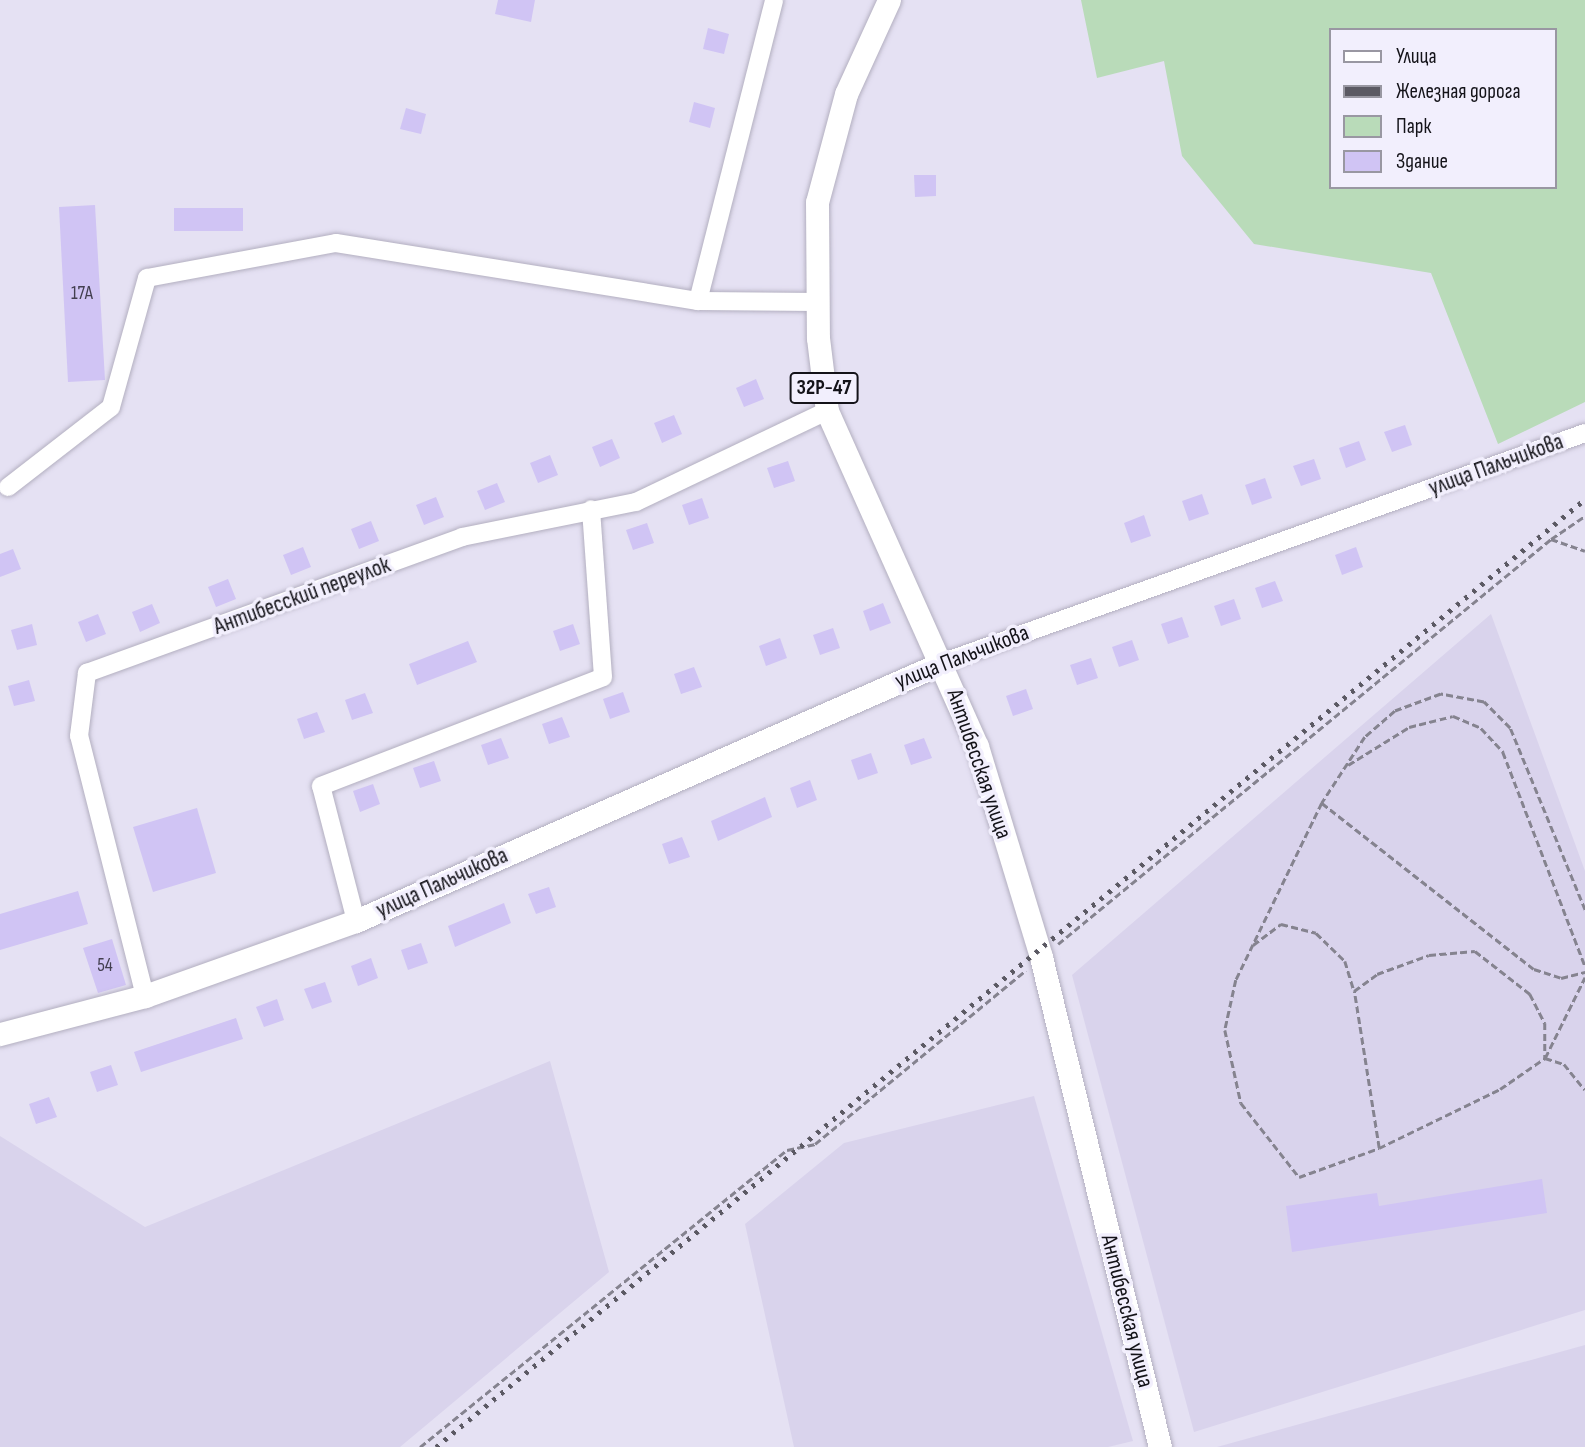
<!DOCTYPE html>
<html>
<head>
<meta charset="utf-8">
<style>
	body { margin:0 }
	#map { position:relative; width:1585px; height:1447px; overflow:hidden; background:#e5e1f3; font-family:"Sofia Sans Condensed",sans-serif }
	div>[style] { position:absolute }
	.built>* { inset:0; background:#d9d3ec }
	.green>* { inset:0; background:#b9dbb9 }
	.building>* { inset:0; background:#d0c4f4 }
	.path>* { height:2.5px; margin-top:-1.25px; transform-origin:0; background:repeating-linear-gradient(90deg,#85838f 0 7px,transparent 0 10.5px) }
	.roads { filter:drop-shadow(0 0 2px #b3afc0) drop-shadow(0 0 2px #b3afc0) }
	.minor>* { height:18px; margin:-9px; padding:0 9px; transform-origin:9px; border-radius:9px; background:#fff }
	.major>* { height:23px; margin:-11.5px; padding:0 11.5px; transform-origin:11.5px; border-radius:11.5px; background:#fff }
	.rail>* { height:4.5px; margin-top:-2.25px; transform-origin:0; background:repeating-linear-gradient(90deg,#5b5963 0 3.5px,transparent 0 10.5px) }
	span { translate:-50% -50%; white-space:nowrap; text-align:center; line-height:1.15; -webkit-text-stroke:7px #f2effd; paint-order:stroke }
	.number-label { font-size:19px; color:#433f50 }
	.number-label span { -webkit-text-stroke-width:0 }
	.shield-label span { padding:2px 5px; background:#f2effd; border:2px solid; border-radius:5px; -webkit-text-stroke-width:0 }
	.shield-label { font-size:21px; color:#141319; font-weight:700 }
	.street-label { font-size:23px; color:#141319 }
	.legend { position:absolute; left:1329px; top:28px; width:228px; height:161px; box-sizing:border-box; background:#f2effd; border:2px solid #9997a2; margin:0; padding:9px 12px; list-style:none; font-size:21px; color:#141319 }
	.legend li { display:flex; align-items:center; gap:14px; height:35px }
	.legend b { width:35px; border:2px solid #9997a2 }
</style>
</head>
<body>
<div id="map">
	<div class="built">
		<div style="clip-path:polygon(1491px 614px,1585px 871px,1585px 1310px,1194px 1432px,1072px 975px)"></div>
		<div style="clip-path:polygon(550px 1061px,609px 1272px,400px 1447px,0 1447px,0 1136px,145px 1227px)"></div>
		<div style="clip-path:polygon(1034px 1096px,1133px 1441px,1108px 1447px,794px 1447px,745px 1224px,844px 1143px)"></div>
		<div style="clip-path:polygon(1585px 1345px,1585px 1447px,1217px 1447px)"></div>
	</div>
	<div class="green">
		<div style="clip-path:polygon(evenodd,1081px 0,1585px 0,1585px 402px,1498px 444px,1431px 273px,1254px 244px,1182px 156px,1164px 61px,1097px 78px,1081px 0,1331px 30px,1555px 30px,1555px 187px,1331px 187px,1331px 30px)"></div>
	</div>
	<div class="building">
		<div style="clip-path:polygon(498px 0,535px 0,531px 22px,495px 14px)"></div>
		<div style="clip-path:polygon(708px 28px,729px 34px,724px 54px,703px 49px)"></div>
		<div style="clip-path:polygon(694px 102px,715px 108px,710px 128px,689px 122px)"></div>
		<div style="clip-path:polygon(406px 108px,426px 114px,421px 134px,400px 129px)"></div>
		<div style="clip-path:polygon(914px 175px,936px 175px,936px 196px,915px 197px)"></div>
		<div style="clip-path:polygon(95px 205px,105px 380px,68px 382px,59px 207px)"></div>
		<div style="clip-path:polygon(174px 208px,243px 208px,243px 231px,174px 231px)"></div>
		<div style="clip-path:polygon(756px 379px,764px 399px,744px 407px,736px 388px)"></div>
		<div style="clip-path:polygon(674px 415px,682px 434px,662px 443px,654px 423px)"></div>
		<div style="clip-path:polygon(1405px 425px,1412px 445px,1392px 452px,1384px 432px)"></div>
		<div style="clip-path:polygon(612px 439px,620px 458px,600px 467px,592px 447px)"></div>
		<div style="clip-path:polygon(1359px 441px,1366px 460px,1346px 468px,1339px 448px)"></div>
		<div style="clip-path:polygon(550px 455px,558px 475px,538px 483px,530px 463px)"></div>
		<div style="clip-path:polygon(1314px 459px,1321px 479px,1301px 486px,1293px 466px)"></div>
		<div style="clip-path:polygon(788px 461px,795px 481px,774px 488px,767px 468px)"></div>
		<div style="clip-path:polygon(1265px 478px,1272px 498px,1252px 505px,1245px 485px)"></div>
		<div style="clip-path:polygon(497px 483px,505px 502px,485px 510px,477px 491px)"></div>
		<div style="clip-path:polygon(1202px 494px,1209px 514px,1189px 521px,1182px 501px)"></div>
		<div style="clip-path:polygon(436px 497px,444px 517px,424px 525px,416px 505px)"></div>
		<div style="clip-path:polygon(702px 498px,709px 518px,689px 525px,682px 505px)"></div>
		<div style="clip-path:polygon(1144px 515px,1151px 536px,1131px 543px,1124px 523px)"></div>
		<div style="clip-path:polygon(371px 521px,379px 541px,359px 549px,351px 529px)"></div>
		<div style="clip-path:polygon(647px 523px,654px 543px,633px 550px,626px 530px)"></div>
		<div style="clip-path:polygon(303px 547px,311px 567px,291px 575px,283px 555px)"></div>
		<div style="clip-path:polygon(1356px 547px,1363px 567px,1342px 575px,1335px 555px)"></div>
		<div style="clip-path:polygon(13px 549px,21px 569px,0 577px,0 554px)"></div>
		<div style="clip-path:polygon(228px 579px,236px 599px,216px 607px,208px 587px)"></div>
		<div style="clip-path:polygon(1275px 581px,1283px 601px,1262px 608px,1255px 588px)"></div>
		<div style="clip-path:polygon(1234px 599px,1241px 619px,1221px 626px,1214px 606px)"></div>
		<div style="clip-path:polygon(883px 603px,891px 623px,870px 631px,863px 611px)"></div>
		<div style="clip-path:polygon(152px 604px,160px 623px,140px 632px,132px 612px)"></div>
		<div style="clip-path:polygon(98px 614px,106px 634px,86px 642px,78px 622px)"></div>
		<div style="clip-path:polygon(1182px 617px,1189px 637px,1168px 644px,1161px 624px)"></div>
		<div style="clip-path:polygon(32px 624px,37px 645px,17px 650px,11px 630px)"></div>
		<div style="clip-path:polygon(573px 624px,580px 644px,560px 651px,553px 631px)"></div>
		<div style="clip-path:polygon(833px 628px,840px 648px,820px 655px,813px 635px)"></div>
		<div style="clip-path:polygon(780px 638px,787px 658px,766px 666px,759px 646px)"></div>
		<div style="clip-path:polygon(1132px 640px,1139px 660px,1119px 667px,1112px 647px)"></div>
		<div style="clip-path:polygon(468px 641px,477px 662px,417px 685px,409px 664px)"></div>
		<div style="clip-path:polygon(1091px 658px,1098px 678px,1077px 685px,1070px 665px)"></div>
		<div style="clip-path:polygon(694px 667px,702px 687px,681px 694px,674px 674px)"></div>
		<div style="clip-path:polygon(29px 680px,35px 701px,14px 706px,8px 686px)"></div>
		<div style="clip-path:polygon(1026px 689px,1033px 709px,1013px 716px,1006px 696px)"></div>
		<div style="clip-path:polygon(623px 692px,630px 712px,610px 719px,603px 699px)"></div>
		<div style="clip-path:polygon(365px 693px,373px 713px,352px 720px,345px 700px)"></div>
		<div style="clip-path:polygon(317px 712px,325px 732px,304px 739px,297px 719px)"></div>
		<div style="clip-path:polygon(562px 717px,570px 737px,549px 744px,542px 724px)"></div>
		<div style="clip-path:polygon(501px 738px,509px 758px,488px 765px,481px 745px)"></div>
		<div style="clip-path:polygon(924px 738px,932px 758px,911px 765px,904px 745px)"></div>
		<div style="clip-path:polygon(871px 753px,878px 773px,858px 780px,851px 760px)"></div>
		<div style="clip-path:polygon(434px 761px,441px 781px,420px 788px,413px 768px)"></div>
		<div style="clip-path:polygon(810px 780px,817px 800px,797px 808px,790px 788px)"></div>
		<div style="clip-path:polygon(373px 784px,380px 804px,360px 812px,353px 791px)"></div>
		<div style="clip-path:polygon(765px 797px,772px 817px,718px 841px,711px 821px)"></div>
		<div style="clip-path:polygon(197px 808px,216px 873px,153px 892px,133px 827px)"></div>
		<div style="clip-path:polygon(682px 837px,690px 857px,669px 864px,662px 844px)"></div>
		<div style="clip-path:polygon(549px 887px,556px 907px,536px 914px,528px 894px)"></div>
		<div style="clip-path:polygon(78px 891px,88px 924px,0 950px,0 914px)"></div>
		<div style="clip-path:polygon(504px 903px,511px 923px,455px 947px,448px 926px)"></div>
		<div style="clip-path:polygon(112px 939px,126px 985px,98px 993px,83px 948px)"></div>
		<div style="clip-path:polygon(421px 943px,428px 963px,408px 970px,401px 950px)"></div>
		<div style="clip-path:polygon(371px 958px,378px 978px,358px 986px,351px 966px)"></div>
		<div style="clip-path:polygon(325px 982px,332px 1002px,312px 1009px,304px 989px)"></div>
		<div style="clip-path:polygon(277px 999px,284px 1020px,264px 1027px,256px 1007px)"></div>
		<div style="clip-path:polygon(236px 1018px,243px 1039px,141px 1072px,134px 1052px)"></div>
		<div style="clip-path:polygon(111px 1065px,118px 1085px,97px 1092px,90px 1072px)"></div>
		<div style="clip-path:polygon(49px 1097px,57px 1117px,36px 1124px,29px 1104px)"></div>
		<div style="clip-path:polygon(1542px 1179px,1547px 1213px,1292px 1252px,1286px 1206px,1377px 1193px,1379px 1206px)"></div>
	</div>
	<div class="path">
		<div style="left:1551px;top:539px;width:41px;rotate:-34.1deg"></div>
		<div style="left:1348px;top:765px;width:72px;rotate:-31.9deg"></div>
		<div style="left:1409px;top:727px;width:45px;rotate:-14deg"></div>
		<div style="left:1453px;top:716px;width:30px;rotate:23deg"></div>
		<div style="left:1481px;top:728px;width:33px;rotate:47deg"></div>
		<div style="left:1503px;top:752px;width:229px;rotate:69deg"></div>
		<div style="left:1322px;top:803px;width:269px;rotate:38.1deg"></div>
		<div style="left:1534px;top:969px;width:28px;rotate:18deg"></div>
		<div style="left:1561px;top:978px;width:25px;rotate:-14deg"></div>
		<div style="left:1585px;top:910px;width:197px;rotate:-112.4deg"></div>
		<div style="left:1510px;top:728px;width:37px;rotate:-135deg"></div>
		<div style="left:1484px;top:702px;width:44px;rotate:-169.5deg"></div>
		<div style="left:1441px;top:694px;width:49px;rotate:159.7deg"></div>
		<div style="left:1395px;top:711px;width:40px;rotate:139deg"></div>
		<div style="left:1365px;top:737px;width:79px;rotate:123.1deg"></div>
		<div style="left:1322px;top:803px;width:197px;rotate:115.9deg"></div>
		<div style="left:1236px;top:980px;width:51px;rotate:102.4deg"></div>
		<div style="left:1225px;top:1030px;width:75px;rotate:77.6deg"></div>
		<div style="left:1241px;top:1103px;width:94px;rotate:51.9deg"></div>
		<div style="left:1299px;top:1177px;width:85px;rotate:-19.9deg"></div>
		<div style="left:1379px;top:1148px;width:135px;rotate:-26deg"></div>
		<div style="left:1500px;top:1089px;width:55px;rotate:-34.6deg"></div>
		<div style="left:1545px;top:1058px;width:90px;rotate:-63.7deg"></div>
		<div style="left:1058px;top:944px;width:638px;rotate:-39.4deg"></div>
		<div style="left:1551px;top:539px;width:36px;rotate:19deg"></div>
		<div style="left:1253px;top:945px;width:35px;rotate:-37deg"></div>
		<div style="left:1281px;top:924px;width:36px;rotate:14deg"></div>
		<div style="left:1316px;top:933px;width:40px;rotate:44deg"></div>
		<div style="left:1345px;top:961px;width:31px;rotate:73deg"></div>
		<div style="left:1379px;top:1148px;width:159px;rotate:-99deg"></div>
		<div style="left:1354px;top:991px;width:29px;rotate:-36deg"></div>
		<div style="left:1377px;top:974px;width:55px;rotate:-20.1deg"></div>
		<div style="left:1429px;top:955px;width:46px;rotate:-5deg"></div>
		<div style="left:1475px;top:951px;width:70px;rotate:38deg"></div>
		<div style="left:1530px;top:994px;width:33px;rotate:63deg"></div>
		<div style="left:1545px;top:1023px;width:35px;rotate:90deg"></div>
		<div style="left:1545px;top:1058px;width:20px;rotate:18deg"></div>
		<div style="left:1564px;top:1064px;width:33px;rotate:51deg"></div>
		<div style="left:420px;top:1447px;width:472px;rotate:-39deg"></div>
		<div style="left:787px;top:1150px;width:29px;rotate:-12deg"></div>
		<div style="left:815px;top:1144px;width:273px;rotate:-39.5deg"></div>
	</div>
	<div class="roads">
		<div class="minor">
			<div style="left:698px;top:301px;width:310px;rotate:-75.8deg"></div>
			<div style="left:8px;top:487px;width:130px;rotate:-37.8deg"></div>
			<div style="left:111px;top:407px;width:134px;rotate:-74.4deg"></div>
			<div style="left:147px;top:278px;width:192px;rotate:-10.5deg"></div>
			<div style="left:336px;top:243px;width:367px;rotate:9.1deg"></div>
			<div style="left:698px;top:301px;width:120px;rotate:0.5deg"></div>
			<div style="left:944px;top:662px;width:681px;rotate:-19.66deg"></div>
			<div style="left:356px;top:921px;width:139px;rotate:-104.5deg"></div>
			<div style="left:321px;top:786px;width:302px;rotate:-21.1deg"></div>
			<div style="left:603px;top:677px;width:168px;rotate:-94.1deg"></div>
			<div style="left:145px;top:996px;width:268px;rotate:-104.2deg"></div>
			<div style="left:79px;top:736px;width:64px;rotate:-82.8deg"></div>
			<div style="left:87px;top:673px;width:399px;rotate:-19.9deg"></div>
			<div style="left:462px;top:537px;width:177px;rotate:-11.4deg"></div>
			<div style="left:636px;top:502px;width:212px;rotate:-25.5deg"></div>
		</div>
		<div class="major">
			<div style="left:889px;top:0;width:103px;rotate:114.6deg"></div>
			<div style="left:846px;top:94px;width:112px;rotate:105deg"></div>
			<div style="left:817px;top:202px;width:136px;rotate:89.6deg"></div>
			<div style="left:818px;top:338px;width:74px;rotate:83deg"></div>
			<div style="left:827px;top:411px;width:367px;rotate:65.9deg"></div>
			<div style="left:977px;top:746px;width:220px;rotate:73.1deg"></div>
			<div style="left:1041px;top:957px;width:504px;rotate:76.35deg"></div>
			<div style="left:0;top:1034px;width:150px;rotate:-14.7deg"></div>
			<div style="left:145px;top:996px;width:224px;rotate:-19.6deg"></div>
			<div style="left:356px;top:921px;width:643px;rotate:-23.77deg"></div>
		</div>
	</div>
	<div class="rail">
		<div style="left:436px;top:1447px;width:1490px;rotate:-39.52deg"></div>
	</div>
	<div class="number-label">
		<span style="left:82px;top:294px">17А</span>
		<span style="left:105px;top:966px">54</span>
	</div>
	<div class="shield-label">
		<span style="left:824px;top:388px">32Р-47</span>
	</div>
	<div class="street-label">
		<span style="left:1496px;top:465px;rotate:-20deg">улица Пальчикова</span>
		<span style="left:302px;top:596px;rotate:-20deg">Антибесский переулок</span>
		<span style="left:962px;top:657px;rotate:-21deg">улица Пальчикова</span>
		<span style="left:979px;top:764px;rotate:71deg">Антибесская улица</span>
		<span style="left:442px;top:883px;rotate:-24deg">улица Пальчикова</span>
		<span style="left:1127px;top:1311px;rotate:76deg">Антибесская улица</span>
	</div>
	<ul class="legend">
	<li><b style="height:9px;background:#fff"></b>Улица</li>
	<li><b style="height:9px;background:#5b5963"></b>Железная дорога</li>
	<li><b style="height:19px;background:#b9dbb9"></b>Парк</li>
	<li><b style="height:19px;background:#d0c4f4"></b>Здание</li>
	</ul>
</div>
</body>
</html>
